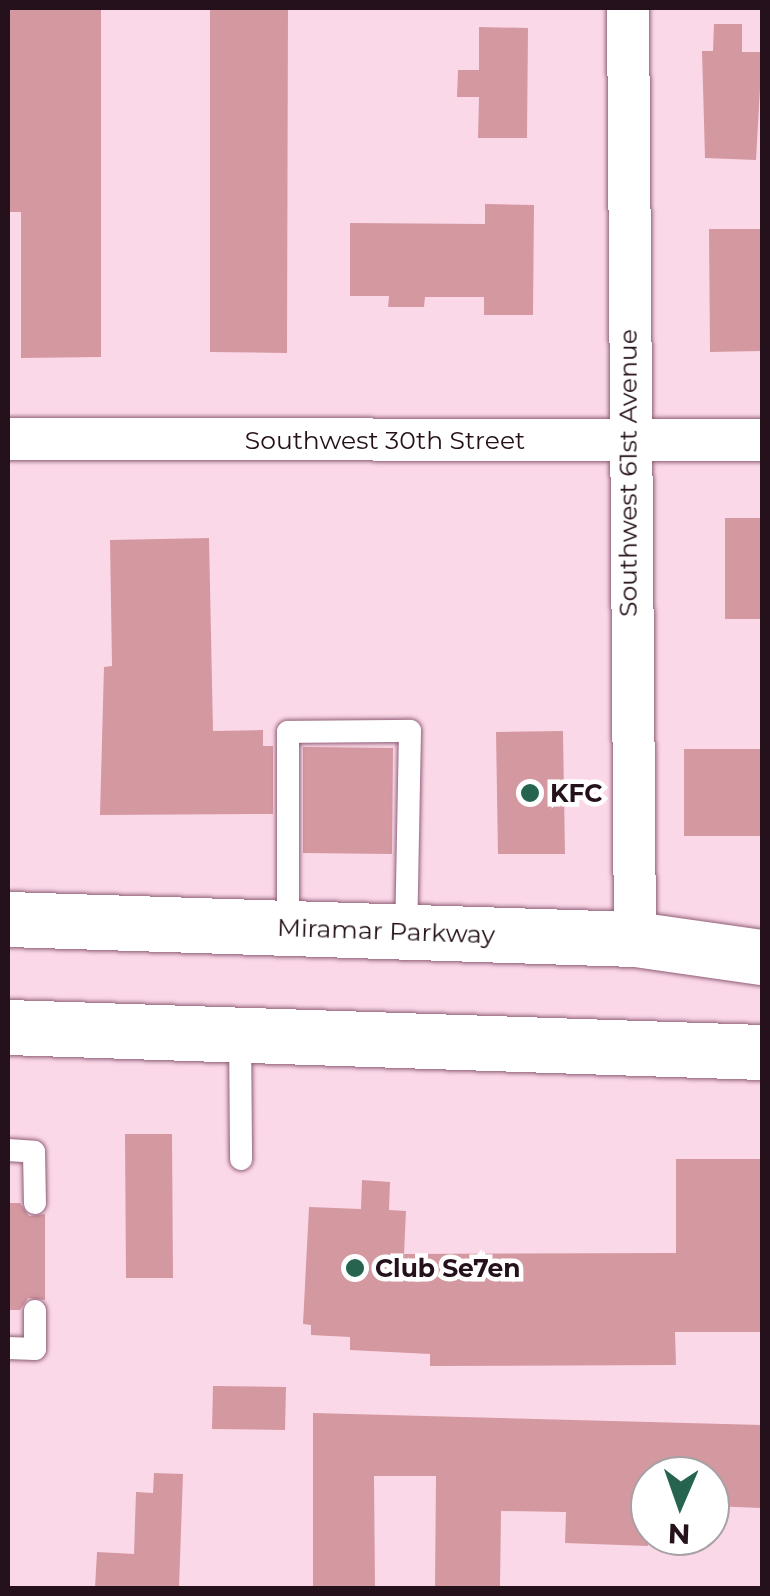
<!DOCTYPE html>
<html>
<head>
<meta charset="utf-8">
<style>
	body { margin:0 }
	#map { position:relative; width:770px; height:1596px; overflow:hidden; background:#fbd8e8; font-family:Montserrat,sans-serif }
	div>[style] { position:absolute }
	.building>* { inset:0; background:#d498a1 }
	.roads { filter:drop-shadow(0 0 2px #8f5d76) drop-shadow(0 0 2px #8f5d76) }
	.service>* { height:22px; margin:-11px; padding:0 11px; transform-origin:11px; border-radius:11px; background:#fff }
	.minor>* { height:42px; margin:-21px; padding:0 21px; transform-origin:21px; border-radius:21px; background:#fff }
	.primary>* { height:55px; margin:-27.5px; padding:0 27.5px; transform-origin:27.5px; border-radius:27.5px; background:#fff }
	.dots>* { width:28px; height:28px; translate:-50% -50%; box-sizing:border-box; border:5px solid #fff; border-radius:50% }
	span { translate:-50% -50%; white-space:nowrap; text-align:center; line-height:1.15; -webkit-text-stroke:9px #fff; paint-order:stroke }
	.street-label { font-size:25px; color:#25111b }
	.poi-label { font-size:25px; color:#25111b; font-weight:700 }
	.left { translate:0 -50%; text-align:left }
	.frame { position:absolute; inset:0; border:10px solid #25111b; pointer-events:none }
	.north { position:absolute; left:630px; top:1456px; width:100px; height:100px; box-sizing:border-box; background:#fff; border:2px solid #a8a0a4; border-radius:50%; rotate:182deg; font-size:28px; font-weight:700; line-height:40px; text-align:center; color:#25111b }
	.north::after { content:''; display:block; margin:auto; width:35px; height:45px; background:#266450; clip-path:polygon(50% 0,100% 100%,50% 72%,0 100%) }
</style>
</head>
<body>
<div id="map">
	<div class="building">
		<div style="clip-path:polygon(8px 8px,101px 8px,101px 357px,21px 358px,21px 212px,8px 212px)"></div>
		<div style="clip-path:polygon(210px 8px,288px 8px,287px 353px,210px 352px)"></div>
		<div style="clip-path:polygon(714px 24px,742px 24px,742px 52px,762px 52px,756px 160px,705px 158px,702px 51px,713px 51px)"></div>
		<div style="clip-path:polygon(479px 27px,528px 28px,527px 138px,478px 138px,479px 97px,457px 97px,458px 70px,479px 70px)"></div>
		<div style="clip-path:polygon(485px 204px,534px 205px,533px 315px,484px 315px,484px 297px,425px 297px,424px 307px,388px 307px,389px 296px,350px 296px,350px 223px,485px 224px)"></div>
		<div style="clip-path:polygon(709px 229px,762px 229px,762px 351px,710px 352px)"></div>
		<div style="clip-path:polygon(725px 518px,762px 518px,762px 619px,725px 619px)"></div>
		<div style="clip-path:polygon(209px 538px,213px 731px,263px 730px,263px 746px,273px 746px,273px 814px,100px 815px,104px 667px,112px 666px,110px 540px)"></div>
		<div style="clip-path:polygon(563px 731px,565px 854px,498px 854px,496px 732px)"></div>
		<div style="clip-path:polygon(303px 747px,393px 748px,392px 854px,303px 853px)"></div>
		<div style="clip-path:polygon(684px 749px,762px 749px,762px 836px,684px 836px)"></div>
		<div style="clip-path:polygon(125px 1134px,172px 1134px,173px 1278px,126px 1278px)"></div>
		<div style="clip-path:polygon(676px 1159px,762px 1159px,762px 1332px,675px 1332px,676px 1365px,430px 1366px,430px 1354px,350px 1350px,350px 1337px,311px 1335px,311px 1325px,303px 1324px,309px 1207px,361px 1209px,362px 1180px,390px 1182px,389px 1210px,406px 1211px,404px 1254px,676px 1253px)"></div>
		<div style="clip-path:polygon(8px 1203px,20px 1203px,29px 1216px,45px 1214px,45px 1300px,28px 1298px,20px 1310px,8px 1310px)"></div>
		<div style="clip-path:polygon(213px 1386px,286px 1387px,285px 1430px,212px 1429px)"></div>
		<div style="clip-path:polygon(313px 1413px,762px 1425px,762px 1508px,710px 1506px,710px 1476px,650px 1476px,648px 1546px,565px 1543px,566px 1512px,501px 1511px,500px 1588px,435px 1588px,436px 1476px,374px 1476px,375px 1588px,313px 1588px)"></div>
		<div style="clip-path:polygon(154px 1473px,183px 1474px,179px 1588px,95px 1588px,97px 1552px,134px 1554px,136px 1492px,153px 1493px)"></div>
	</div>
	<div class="roads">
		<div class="service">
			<div style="left:288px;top:927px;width:195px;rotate:-90deg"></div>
			<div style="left:288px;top:732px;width:122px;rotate:-0.5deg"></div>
			<div style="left:410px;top:731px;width:200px;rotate:91.1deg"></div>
			<div style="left:240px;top:1033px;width:126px;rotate:89.5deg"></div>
			<div style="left:8px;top:1150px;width:26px;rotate:4deg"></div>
			<div style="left:34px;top:1152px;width:51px;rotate:88.9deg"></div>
			<div style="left:8px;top:1348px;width:27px;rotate:2deg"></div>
			<div style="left:35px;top:1349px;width:38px;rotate:-90deg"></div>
		</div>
		<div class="minor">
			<div style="left:628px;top:8px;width:931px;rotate:89.57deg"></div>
			<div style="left:8px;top:439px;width:754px;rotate:0.08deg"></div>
		</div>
		<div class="primary">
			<div style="left:8px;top:919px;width:627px;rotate:1.83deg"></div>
			<div style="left:635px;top:939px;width:128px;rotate:8.1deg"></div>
			<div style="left:8px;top:1027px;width:754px;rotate:1.9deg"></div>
		</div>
	</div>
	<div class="dots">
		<div style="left:530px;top:793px;background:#266450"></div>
		<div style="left:355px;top:1268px;background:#266450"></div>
	</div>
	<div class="street-label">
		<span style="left:385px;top:440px">Southwest 30th Street</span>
		<span style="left:628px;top:473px;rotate:-90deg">Southwest 61st Avenue</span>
		<span style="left:386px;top:931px;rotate:2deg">Miramar Parkway</span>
	</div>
	<div class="poi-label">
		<span class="left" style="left:550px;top:793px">KFC</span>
		<span class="left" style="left:375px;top:1268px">Club Se7en</span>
	</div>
	<div class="frame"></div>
	<div class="north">N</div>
</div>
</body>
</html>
